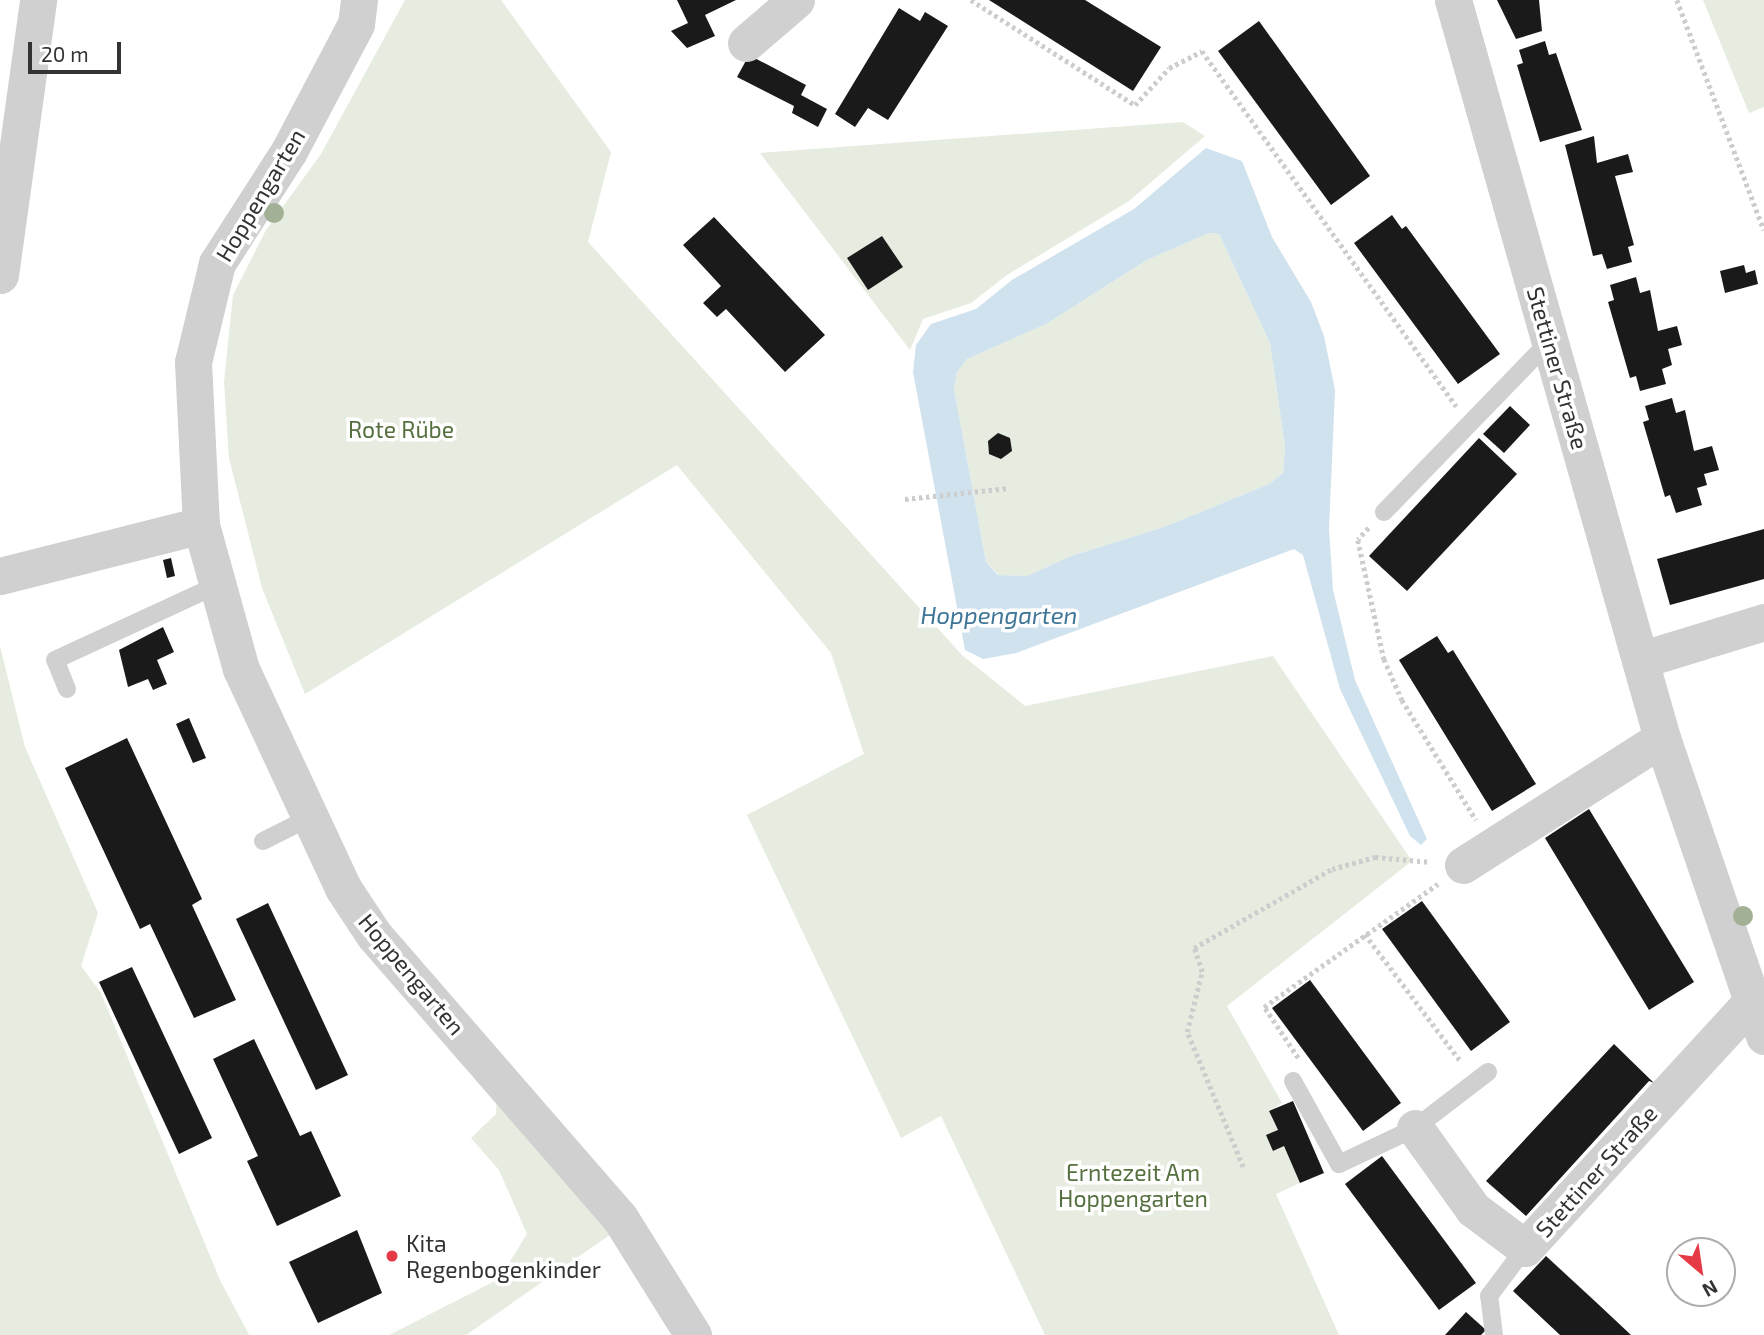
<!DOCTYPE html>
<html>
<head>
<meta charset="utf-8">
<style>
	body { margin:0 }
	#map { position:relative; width:1764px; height:1335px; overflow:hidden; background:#fff; font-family:"Exo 2",sans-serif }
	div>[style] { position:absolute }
	.green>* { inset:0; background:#e6ecdf }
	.water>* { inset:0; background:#cfe2ee }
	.building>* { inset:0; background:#1a1a1a }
	.path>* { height:4.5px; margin-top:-2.25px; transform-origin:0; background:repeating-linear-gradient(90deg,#cdcdcd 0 3.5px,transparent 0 7px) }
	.lane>* { height:18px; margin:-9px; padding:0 9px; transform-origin:9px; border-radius:9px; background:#d0d0d0 }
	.street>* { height:37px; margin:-18.5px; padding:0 18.5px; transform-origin:18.5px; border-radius:18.5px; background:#d0d0d0 }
	.trees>* { width:20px; height:20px; margin:-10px; border-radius:50%; background:#a2b095 }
	.dots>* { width:19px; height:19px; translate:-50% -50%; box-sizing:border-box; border:4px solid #fff; border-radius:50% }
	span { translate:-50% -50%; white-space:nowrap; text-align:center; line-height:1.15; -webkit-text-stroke:7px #fff; paint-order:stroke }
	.street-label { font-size:23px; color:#333 }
	.park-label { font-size:23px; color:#56703f }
	.poi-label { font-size:23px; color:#333 }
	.left { translate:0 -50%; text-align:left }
	.water-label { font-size:24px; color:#3f7597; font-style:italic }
	.north { position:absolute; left:1666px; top:1237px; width:70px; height:70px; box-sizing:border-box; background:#fff; border:2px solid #adadad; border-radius:50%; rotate:151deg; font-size:19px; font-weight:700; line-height:28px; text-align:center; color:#333 }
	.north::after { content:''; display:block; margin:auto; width:24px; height:32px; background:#e63946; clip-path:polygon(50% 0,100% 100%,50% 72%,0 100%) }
	.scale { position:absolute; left:28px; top:42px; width:93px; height:32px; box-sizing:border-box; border:4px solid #333; border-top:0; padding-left:9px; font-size:21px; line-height:24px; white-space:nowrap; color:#333; -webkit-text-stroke:5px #fff; paint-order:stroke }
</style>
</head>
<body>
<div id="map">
	<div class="green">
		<div style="clip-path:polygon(405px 0,501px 0,611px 152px,588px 242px,962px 655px,1025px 706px,1273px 656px,1412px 861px,1227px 1006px,1282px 1103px,1269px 1111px,1300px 1183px,1276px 1194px,1339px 1335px,1045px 1335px,941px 1116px,901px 1138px,747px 815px,864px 754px,831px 653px,677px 465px,305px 694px,262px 588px,229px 458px,224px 382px,233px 295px,266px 230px,321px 154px)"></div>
		<div style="clip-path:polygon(1703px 0,1764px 0,1764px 107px,1749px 113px)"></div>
		<div style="clip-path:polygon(1183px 122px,1205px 136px,1129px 201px,1007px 275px,971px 303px,923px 319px,910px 350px,760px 153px)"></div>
		<div style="clip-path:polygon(1209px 233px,1219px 234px,1270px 343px,1285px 447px,1283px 473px,1269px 484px,1164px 527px,1071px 556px,1027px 576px,999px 575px,986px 562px,954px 389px,957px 372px,967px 359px,1046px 324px,1147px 260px)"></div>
		<div style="clip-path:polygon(0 646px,25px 747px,98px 913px,81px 966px,101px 993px,220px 1280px,249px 1335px,0 1335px)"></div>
		<div style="clip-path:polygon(497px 1091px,614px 1232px,466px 1335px,389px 1335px,499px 1279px,527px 1234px,499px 1170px,471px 1138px,496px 1114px)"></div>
	</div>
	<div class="water">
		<div style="clip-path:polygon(evenodd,1206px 148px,1242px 161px,1272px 237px,1311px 302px,1324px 336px,1335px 390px,1329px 529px,1333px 590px,1355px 680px,1427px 839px,1421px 845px,1410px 836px,1340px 689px,1303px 555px,1294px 549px,1016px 653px,983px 659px,965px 650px,913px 372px,916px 345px,931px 324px,976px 309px,1012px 280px,1134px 209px,1206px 148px,1209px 233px,1219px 234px,1270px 343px,1285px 447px,1283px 473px,1269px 484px,1164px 527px,1071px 556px,1027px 576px,998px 575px,986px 562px,954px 389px,957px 372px,967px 359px,1046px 324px,1147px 260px,1209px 233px)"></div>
	</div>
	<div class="building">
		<div style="clip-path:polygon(677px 0,736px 0,705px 15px,715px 36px,687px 48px,671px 31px,688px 23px)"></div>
		<div style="clip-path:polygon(989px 0,1085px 0,1161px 47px,1133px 91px)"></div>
		<div style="clip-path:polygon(1497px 0,1539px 0,1542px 31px,1516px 39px)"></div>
		<div style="clip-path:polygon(899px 8px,920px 21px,925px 12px,948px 26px,888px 120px,868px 108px,855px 127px,835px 114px)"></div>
		<div style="clip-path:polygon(1259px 21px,1370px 176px,1331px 205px,1218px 51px)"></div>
		<div style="clip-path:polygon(1545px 41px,1549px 55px,1556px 53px,1582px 130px,1540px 142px,1517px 65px,1523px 63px,1519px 50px)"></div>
		<div style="clip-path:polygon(749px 55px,806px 85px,801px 95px,827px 109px,818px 127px,792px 113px,794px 106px,737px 77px)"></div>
		<div style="clip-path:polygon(1594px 136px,1597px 163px,1628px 154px,1633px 172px,1615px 176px,1634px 245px,1628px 247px,1632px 262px,1607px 269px,1602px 254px,1593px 256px,1565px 145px)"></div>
		<div style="clip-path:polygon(1392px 215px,1402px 229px,1406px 226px,1500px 354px,1458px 384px,1354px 243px)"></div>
		<div style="clip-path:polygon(714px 217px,825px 335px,785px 372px,726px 309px,717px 317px,703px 303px,721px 286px,683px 245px)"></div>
		<div style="clip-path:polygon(882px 236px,903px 267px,868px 290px,847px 258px)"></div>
		<div style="clip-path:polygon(1744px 265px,1746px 273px,1755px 270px,1758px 284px,1725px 293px,1720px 271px)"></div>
		<div style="clip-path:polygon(1636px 277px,1640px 293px,1650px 290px,1658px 331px,1677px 326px,1682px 345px,1668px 349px,1672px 365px,1662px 369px,1666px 384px,1640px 391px,1636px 376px,1630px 378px,1608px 302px,1614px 300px,1610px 285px)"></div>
		<div style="clip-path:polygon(1672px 398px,1676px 413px,1685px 410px,1694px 451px,1712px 446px,1719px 470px,1704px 474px,1707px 485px,1697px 488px,1702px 505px,1676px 513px,1670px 495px,1665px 497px,1643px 422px,1649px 420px,1645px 406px)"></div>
		<div style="clip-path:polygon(1510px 406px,1530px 425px,1504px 453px,1483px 434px)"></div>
		<div style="clip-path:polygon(998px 433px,1010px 438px,1012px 451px,1001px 459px,989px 454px,988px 441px)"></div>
		<div style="clip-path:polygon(1479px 438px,1517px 474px,1407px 591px,1369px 556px)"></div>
		<div style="clip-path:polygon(1764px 529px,1764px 579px,1670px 605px,1657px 559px)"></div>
		<div style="clip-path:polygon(171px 558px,175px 576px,167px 578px,163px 560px)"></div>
		<div style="clip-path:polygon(163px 627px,174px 652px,157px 660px,167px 684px,153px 690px,148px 679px,128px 687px,119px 650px)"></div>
		<div style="clip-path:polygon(1437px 636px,1448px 653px,1453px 650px,1536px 784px,1492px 811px,1399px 660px)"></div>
		<div style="clip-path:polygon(189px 718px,206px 758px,193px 763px,176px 724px)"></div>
		<div style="clip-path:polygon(127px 738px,202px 899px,192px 905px,236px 1000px,194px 1018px,150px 924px,140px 929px,65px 768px)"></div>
		<div style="clip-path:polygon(1589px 809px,1694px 982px,1649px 1010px,1545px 838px)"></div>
		<div style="clip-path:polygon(1422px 901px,1510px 1022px,1471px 1051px,1382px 929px)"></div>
		<div style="clip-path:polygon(268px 903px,348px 1075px,316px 1090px,236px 919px)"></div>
		<div style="clip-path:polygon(132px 967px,212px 1138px,179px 1154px,99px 982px)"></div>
		<div style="clip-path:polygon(1310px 980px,1401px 1103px,1363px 1131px,1272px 1008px)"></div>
		<div style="clip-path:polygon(254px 1039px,300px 1136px,311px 1131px,341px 1196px,277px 1226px,247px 1161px,258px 1156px,213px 1059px)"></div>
		<div style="clip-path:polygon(1614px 1044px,1654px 1083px,1649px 1081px,1526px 1216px,1486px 1181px)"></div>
		<div style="clip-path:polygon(1293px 1101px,1324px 1173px,1300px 1183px,1284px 1146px,1273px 1151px,1266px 1135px,1278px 1130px,1269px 1111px)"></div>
		<div style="clip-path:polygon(1382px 1156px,1476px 1283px,1439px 1310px,1345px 1184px)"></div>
		<div style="clip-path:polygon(357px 1230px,382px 1293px,318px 1323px,289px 1262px)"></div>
		<div style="clip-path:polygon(1546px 1256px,1598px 1304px,1631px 1335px,1560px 1335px,1513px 1291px)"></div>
		<div style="clip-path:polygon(1466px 1312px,1486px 1330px,1481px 1335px,1445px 1335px)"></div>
	</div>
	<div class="path">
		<div style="left:971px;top:0;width:195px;rotate:32.6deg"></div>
		<div style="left:1135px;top:105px;width:50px;rotate:-47.4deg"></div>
		<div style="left:1169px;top:68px;width:37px;rotate:-27deg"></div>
		<div style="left:1202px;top:51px;width:437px;rotate:54.4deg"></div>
		<div style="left:1677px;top:0;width:246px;rotate:69.3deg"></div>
		<div style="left:905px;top:499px;width:105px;rotate:-6deg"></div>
		<div style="left:1369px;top:528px;width:16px;rotate:133deg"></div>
		<div style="left:1358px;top:540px;width:122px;rotate:77.7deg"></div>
		<div style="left:1384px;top:659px;width:45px;rotate:66.3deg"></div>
		<div style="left:1402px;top:700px;width:141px;rotate:58.3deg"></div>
		<div style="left:1365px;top:934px;width:160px;rotate:53.1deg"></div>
		<div style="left:1298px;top:1058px;width:61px;rotate:-123.7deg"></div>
		<div style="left:1264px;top:1007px;width:213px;rotate:-35.3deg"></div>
		<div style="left:1243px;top:1167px;width:146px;rotate:-112.5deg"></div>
		<div style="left:1187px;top:1032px;width:62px;rotate:-76deg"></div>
		<div style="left:1202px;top:972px;width:25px;rotate:-108deg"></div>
		<div style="left:1194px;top:948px;width:159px;rotate:-29.8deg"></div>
		<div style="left:1332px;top:869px;width:45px;rotate:-15.6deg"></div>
		<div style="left:1375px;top:857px;width:56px;rotate:5.1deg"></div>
	</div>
	<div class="lane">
		<div style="left:1384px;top:512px;width:238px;rotate:-45.9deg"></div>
		<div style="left:67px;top:689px;width:31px;rotate:-112deg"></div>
		<div style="left:55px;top:660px;width:179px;rotate:-24.8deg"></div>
		<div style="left:263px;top:841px;width:49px;rotate:-26.6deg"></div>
		<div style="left:1293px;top:1081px;width:95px;rotate:61deg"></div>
		<div style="left:1339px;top:1164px;width:84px;rotate:-25.3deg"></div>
		<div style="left:1415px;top:1128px;width:92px;rotate:-37.5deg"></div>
		<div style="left:1494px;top:1335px;width:39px;rotate:-97deg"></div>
		<div style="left:1489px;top:1296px;width:60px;rotate:-53.1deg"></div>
	</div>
	<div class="street">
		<div style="left:359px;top:0;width:24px;rotate:97deg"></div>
		<div style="left:356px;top:24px;width:144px;rotate:117.8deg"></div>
		<div style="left:289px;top:151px;width:133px;rotate:122.7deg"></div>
		<div style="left:217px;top:263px;width:102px;rotate:103.6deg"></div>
		<div style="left:193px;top:362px;width:163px;rotate:87.2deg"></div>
		<div style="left:201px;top:525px;width:149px;rotate:74.5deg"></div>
		<div style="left:241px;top:669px;width:242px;rotate:65deg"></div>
		<div style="left:343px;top:888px;width:56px;rotate:56.6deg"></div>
		<div style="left:374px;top:935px;width:375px;rotate:49deg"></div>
		<div style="left:620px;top:1218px;width:138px;rotate:58deg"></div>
		<div style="left:1453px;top:0;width:767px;rotate:74.19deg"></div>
		<div style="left:1662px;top:738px;width:315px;rotate:71.1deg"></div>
		<div style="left:746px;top:43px;width:66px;rotate:-40.7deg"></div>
		<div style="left:0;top:275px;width:278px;rotate:-82.1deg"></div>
		<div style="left:0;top:576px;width:207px;rotate:-14.2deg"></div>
		<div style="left:1640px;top:660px;width:130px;rotate:-17deg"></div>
		<div style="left:1463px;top:865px;width:236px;rotate:-32.5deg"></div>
		<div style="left:1415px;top:1128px;width:100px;rotate:54.4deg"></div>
		<div style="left:1473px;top:1209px;width:65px;rotate:36.9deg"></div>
		<div style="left:1525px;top:1248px;width:333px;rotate:-47.4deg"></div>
	</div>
	<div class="trees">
		<div style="left:274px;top:213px"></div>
		<div style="left:1743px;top:916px"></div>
	</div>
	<div class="dots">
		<div style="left:392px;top:1256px;background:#e63946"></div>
	</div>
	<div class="street-label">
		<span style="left:260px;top:195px;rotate:-59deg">Hoppengarten</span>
		<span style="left:1558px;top:368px;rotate:74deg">Stettiner Straße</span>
		<span style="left:412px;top:974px;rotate:50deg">Hoppengarten</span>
		<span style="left:1596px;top:1171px;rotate:-48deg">Stettiner Straße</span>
	</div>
	<div class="park-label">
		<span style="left:401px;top:429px">Rote Rübe</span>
		<span style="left:1133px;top:1185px">Erntezeit Am<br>Hoppengarten</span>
	</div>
	<div class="poi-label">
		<span class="left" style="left:406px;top:1256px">Kita<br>Regenbogenkinder</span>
	</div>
	<div class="water-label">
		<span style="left:999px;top:615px">Hoppengarten</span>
	</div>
	<div class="north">N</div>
	<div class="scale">20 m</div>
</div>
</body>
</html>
